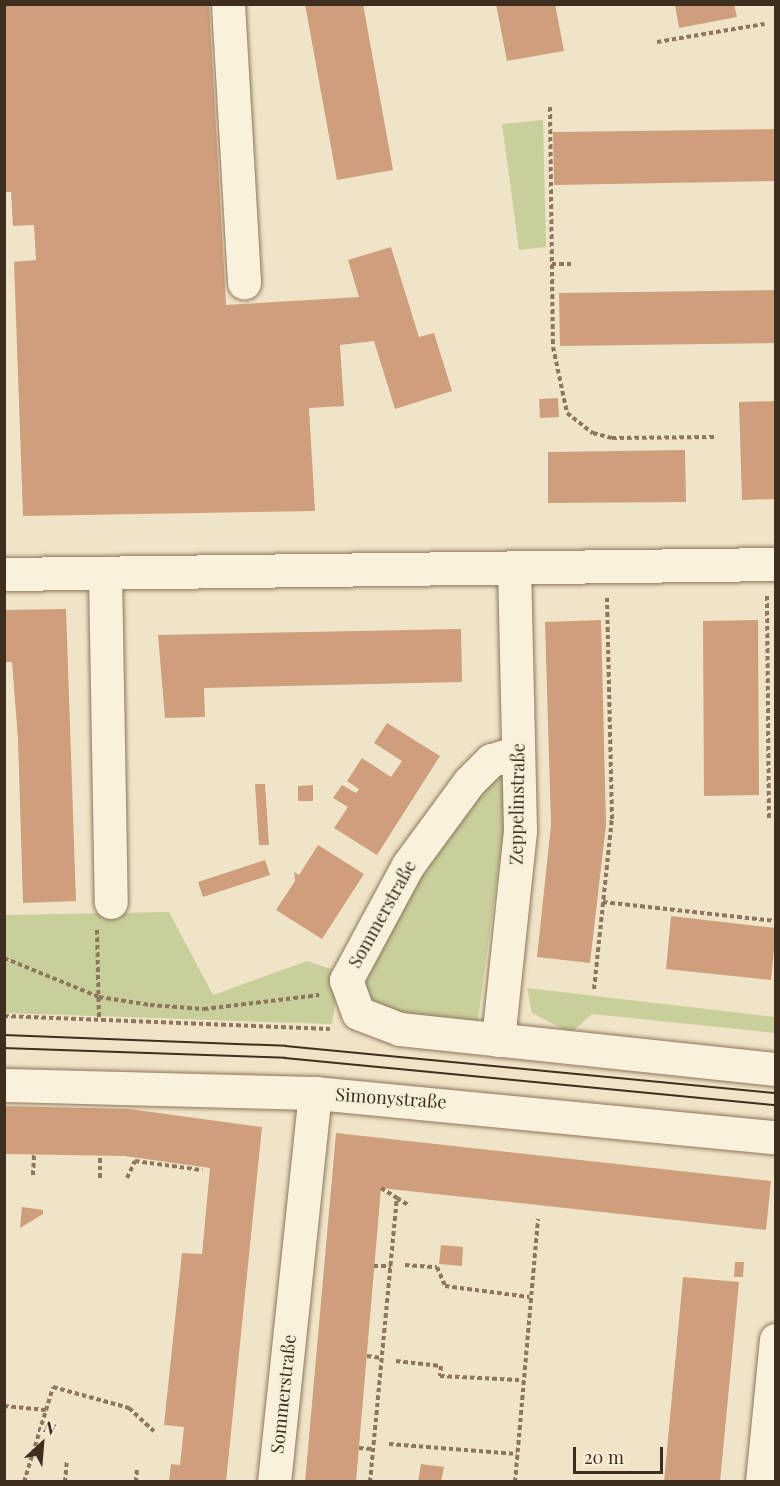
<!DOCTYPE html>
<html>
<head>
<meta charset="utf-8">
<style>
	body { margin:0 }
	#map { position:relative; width:780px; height:1486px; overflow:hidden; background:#f0e4c8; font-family:"Playfair Display",serif }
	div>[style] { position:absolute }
	.green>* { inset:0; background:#c9cf9b }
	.building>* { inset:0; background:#cf9f7d }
	.path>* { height:4px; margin-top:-2px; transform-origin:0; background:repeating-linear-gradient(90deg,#8d765c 0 4.5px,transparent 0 7.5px) }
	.roads { filter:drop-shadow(0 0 2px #8d765c) drop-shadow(0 0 2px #8d765c) }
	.minor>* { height:33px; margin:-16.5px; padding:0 16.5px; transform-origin:16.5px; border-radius:16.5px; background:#faf1dc }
	.tram>* { height:1.5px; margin:-0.75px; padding:0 0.75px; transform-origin:0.75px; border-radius:0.75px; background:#3d2e20 }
	span { translate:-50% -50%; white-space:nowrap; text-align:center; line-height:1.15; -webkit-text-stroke:4.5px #f7eed8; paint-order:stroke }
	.street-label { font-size:18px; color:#3d2e20 }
	.frame { position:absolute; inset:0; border:6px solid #3d2e20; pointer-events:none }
	.north { position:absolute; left:12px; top:1414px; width:60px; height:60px; -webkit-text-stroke:4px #f7eed8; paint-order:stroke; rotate:26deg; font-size:16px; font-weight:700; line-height:24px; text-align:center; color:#3d2e20 }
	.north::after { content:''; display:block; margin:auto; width:21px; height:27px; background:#3d2e20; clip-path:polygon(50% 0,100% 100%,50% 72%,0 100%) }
	.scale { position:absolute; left:573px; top:1447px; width:90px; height:27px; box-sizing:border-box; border:3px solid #3d2e20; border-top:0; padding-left:8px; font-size:18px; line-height:21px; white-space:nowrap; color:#3d2e20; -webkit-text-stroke:4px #f7eed8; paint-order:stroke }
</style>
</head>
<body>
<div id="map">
	<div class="green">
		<div style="clip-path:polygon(543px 120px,546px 247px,519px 250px,502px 124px)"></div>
		<div style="clip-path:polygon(504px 772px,504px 826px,477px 1027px,363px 1007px,365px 954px,491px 773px)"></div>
		<div style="clip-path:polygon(169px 912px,213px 995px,307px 961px,340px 972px,332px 1024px,5px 1013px,5px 915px)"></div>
		<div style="clip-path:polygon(527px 988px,775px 1017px,775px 1033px,592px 1014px,571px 1033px,532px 1013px)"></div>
	</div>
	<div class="building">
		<div style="clip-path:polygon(4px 4px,209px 4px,226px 305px,359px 297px,348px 260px,391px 247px,419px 337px,434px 333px,452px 391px,395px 409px,374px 341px,340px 345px,344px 406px,309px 408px,315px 511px,23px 516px,14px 262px,36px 260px,34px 225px,13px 226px,11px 192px,4px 192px)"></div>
		<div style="clip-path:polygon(305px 4px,363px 4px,393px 170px,337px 180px)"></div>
		<div style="clip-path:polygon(496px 4px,555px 4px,564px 51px,507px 61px)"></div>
		<div style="clip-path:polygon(675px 4px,734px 4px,737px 17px,679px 28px)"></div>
		<div style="clip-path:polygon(776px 129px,776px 181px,554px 185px,553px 132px)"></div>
		<div style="clip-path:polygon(776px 290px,776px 343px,560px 346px,559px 293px)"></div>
		<div style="clip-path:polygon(558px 398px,559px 417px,540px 418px,539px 399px)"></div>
		<div style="clip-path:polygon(776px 401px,776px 499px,742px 500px,739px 402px)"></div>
		<div style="clip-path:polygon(685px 450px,686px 502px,548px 503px,548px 452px)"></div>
		<div style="clip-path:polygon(66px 609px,76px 901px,23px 903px,18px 739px,12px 662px,4px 662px,4px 610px)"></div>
		<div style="clip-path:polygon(601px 620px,606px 825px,590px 963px,537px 957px,551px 825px,545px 622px)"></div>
		<div style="clip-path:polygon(758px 620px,759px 795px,704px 796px,703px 621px)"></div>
		<div style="clip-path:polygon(461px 629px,462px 682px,204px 688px,205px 717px,165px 718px,158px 635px)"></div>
		<div style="clip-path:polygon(387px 723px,440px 756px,377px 855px,334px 828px,348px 807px,333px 798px,342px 785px,356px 793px,359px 789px,347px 781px,362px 758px,391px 777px,402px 761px,374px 743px)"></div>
		<div style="clip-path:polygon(255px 784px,265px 784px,269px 845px,259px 845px)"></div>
		<div style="clip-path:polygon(313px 785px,313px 801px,298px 801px,298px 786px)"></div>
		<div style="clip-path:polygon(318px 845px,364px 874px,322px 939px,276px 910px,295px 881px,294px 872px,299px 875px)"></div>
		<div style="clip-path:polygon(265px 860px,270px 875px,203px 897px,198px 882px)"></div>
		<div style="clip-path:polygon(671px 916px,776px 928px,771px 980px,666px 969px)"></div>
		<div style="clip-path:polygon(4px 1106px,129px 1109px,262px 1127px,226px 1482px,169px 1482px,171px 1464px,180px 1465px,184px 1427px,164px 1425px,182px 1253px,202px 1254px,210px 1168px,124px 1156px,4px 1154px)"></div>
		<div style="clip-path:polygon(336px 1133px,771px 1181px,766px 1230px,381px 1188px,356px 1482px,305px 1482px)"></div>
		<div style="clip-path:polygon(22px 1207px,43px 1210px,43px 1214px,20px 1228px)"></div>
		<div style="clip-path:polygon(441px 1245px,463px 1247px,462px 1266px,439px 1264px)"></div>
		<div style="clip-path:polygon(735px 1262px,744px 1262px,743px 1277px,734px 1277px)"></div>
		<div style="clip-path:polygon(683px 1277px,739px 1282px,720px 1482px,664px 1482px)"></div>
		<div style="clip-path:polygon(421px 1464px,444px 1467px,441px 1482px,418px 1482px)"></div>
	</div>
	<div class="path">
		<div style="left:657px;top:42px;width:109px;rotate:-9.5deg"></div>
		<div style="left:550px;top:107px;width:240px;rotate:89.3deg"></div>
		<div style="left:553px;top:347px;width:67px;rotate:78deg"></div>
		<div style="left:567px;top:413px;width:33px;rotate:38deg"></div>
		<div style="left:593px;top:433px;width:20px;rotate:15deg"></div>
		<div style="left:612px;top:438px;width:104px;rotate:-0.6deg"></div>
		<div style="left:552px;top:264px;width:21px"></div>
		<div style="left:767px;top:596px;width:224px;rotate:89.5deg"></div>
		<div style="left:603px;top:902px;width:174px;rotate:6.3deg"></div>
		<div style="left:97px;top:930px;width:89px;rotate:88.7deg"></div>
		<div style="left:4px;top:958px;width:103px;rotate:22.3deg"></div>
		<div style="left:99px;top:997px;width:52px;rotate:8.9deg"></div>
		<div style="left:150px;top:1005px;width:54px;rotate:4.2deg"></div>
		<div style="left:204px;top:1009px;width:116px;rotate:-6.9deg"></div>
		<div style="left:594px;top:989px;width:171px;rotate:-84deg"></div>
		<div style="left:612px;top:819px;width:221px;rotate:-91.3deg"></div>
		<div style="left:4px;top:1016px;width:326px;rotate:2.3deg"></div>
		<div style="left:33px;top:1175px;width:21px;rotate:-87deg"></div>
		<div style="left:100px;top:1178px;width:22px;rotate:-90deg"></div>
		<div style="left:127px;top:1178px;width:19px;rotate:-65deg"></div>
		<div style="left:135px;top:1161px;width:68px;rotate:7.7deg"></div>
		<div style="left:381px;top:1188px;width:19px;rotate:32deg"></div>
		<div style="left:405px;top:1265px;width:32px;rotate:4deg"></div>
		<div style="left:437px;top:1267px;width:21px;rotate:67deg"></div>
		<div style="left:445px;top:1286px;width:85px;rotate:7.5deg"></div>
		<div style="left:374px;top:1266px;width:17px"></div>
		<div style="left:367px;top:1356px;width:15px;rotate:8deg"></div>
		<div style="left:396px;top:1361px;width:45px;rotate:6.3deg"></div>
		<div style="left:441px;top:1366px;width:10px;rotate:96deg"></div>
		<div style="left:440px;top:1376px;width:80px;rotate:2.9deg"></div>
		<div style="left:4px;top:1406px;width:42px;rotate:5.4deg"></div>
		<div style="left:389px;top:1444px;width:128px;rotate:4.5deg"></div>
		<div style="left:359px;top:1448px;width:15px;rotate:4deg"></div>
		<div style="left:24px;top:1482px;width:99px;rotate:-73deg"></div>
		<div style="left:53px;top:1387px;width:79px;rotate:15.4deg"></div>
		<div style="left:129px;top:1408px;width:34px;rotate:43deg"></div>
		<div style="left:65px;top:1482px;width:22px;rotate:-85deg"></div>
		<div style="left:136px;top:1482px;width:15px;rotate:-86deg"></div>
		<div style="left:370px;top:1482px;width:285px;rotate:-84.6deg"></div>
		<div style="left:397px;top:1198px;width:15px;rotate:32deg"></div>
		<div style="left:515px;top:1482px;width:264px;rotate:-85deg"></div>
	</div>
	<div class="roads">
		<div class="minor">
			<div style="left:228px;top:4px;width:279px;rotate:86.7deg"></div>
			<div style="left:105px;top:573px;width:329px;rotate:89deg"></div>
			<div style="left:4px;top:574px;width:772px;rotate:-0.74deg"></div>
			<div style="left:518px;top:752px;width:28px;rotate:163deg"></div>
			<div style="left:491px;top:760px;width:31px;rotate:135deg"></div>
			<div style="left:469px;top:782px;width:103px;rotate:126.3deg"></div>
			<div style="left:408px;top:865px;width:131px;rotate:118.3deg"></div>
			<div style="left:346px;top:980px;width:35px;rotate:70deg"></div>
			<div style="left:358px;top:1013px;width:45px;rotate:20.9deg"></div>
			<div style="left:400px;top:1029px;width:378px;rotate:6.1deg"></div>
			<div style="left:498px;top:1040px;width:211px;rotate:-84deg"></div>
			<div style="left:520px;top:830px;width:262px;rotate:-91.3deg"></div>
			<div style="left:4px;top:1085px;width:311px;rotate:1.5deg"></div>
			<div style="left:315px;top:1093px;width:463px;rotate:5.5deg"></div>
			<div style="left:274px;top:1482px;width:391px;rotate:-84deg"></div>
			<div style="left:762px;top:1482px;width:143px;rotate:-84.4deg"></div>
		</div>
	</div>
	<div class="tram">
		<div style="left:4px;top:1035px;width:282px;rotate:2.2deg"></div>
		<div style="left:286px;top:1046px;width:492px;rotate:5.5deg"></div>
		<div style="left:4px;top:1048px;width:281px;rotate:2deg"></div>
		<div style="left:285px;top:1058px;width:493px;rotate:5.5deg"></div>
	</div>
	<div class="street-label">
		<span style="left:517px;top:804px;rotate:-89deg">Zeppelinstraße</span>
		<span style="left:382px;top:914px;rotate:-61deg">Sommerstraße</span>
		<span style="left:391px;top:1098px;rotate:4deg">Simonystraße</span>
		<span style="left:283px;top:1394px;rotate:-84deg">Sommerstraße</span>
	</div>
	<div class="frame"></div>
	<div class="north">N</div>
	<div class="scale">20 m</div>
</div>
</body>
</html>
